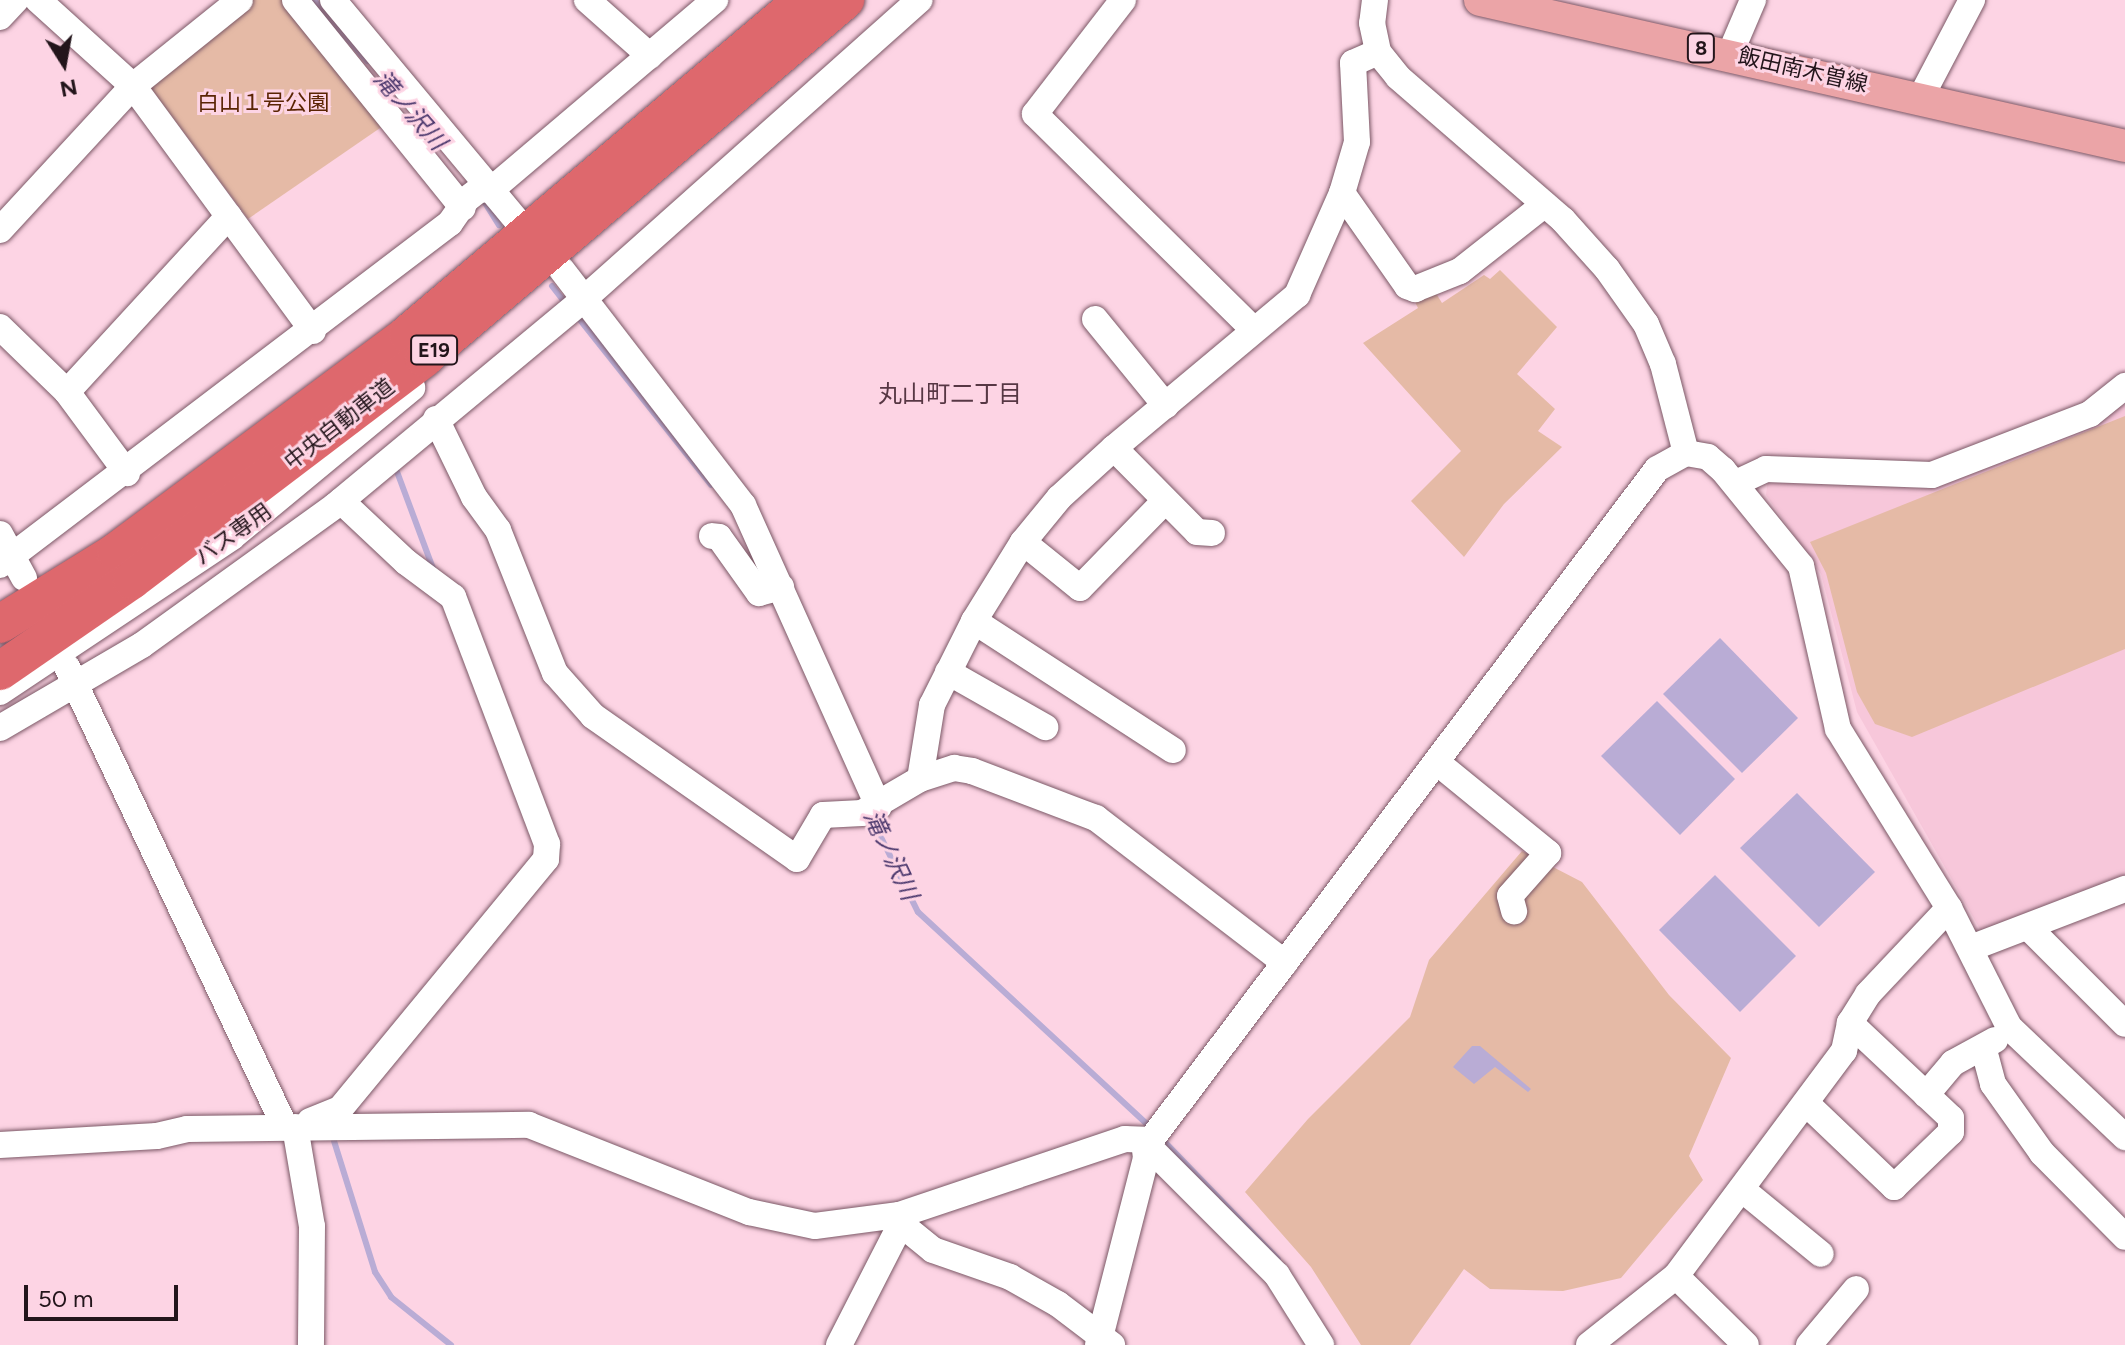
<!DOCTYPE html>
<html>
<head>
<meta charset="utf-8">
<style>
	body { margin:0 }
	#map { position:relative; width:2125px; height:1345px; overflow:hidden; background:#fdd4e4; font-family:Figtree,"Noto Sans JP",sans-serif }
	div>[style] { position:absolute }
	.built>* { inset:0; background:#f7c7da }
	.green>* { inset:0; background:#e5baa6 }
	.water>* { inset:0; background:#b9acd5 }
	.stream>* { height:6px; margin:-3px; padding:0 3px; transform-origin:3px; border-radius:3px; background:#b9acd5 }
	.roads { filter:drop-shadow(0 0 2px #7b5866) drop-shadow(0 0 2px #7b5866) }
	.minor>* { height:26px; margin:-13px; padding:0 13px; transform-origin:13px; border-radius:13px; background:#fff }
	.major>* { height:32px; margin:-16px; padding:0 16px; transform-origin:16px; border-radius:16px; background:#eba4a7 }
	.highway>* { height:38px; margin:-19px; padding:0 19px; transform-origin:19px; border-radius:19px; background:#de686d }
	span { translate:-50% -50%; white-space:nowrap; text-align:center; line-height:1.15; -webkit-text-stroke:6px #fdd4e4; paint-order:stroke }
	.shield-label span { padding:2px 6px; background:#fdd4e4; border:2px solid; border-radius:6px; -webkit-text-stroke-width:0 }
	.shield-label { font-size:20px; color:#23151b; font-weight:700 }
	.street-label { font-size:22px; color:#23151b }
	.park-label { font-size:22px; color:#5a2403 }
	.water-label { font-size:24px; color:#4a376c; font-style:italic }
	.neighbourhood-label { font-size:24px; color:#573744 }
	.north { position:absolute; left:24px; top:24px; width:80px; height:80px; -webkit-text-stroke:6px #fdd4e4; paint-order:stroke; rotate:169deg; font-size:22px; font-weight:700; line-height:32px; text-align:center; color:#23151b }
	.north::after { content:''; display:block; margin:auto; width:28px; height:36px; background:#23151b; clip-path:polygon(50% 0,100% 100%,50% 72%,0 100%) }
	.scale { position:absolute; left:24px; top:1285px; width:154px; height:36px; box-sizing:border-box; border:4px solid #23151b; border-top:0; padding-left:10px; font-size:24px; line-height:28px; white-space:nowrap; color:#23151b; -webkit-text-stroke:6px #fdd4e4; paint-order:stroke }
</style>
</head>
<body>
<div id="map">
	<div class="built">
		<div style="clip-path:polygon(2125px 405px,2125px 878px,1981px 931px,1857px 712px,1821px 574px,1766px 495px,1768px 478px,1927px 489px)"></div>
	</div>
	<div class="green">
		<div style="clip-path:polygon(251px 0,285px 0,383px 126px,248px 219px,148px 84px)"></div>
		<div style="clip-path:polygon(1500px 270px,1557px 327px,1517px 374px,1555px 409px,1538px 431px,1562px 447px,1504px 504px,1464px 557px,1411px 501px,1461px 451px,1363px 343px,1418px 308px,1414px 300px,1434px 290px,1442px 303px,1484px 275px,1490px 279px)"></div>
		<div style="clip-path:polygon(2125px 416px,2125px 649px,1912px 737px,1875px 724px,1857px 692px,1826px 573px,1810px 542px)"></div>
		<div style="clip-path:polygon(1522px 851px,1582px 882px,1669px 995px,1731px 1058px,1689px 1156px,1703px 1180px,1621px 1278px,1563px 1291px,1490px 1289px,1464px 1269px,1410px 1345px,1361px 1345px,1311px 1267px,1245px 1192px,1308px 1119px,1410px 1017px,1429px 960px)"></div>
	</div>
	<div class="water">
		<div style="clip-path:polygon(1720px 638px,1798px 718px,1742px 773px,1663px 694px)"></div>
		<div style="clip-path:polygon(1657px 701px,1735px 779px,1680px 835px,1601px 756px)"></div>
		<div style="clip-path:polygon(1797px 793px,1875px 872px,1819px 927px,1740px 848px)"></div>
		<div style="clip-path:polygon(1715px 875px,1796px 956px,1740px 1012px,1659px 930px)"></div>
		<div style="clip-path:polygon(1472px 1046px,1480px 1046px,1531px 1089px,1528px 1092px,1495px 1067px,1474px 1084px,1453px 1067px)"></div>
	</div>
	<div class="stream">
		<div style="left:314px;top:0;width:81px;rotate:49deg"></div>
		<div style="left:482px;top:198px;width:32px;rotate:58deg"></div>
		<div style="left:552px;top:286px;width:23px;rotate:52deg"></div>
		<div style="left:576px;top:315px;width:217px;rotate:51.5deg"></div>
		<div style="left:396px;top:469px;width:109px;rotate:69.6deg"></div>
		<div style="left:870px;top:815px;width:108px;rotate:63.7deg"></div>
		<div style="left:918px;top:912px;width:316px;rotate:42.8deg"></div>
		<div style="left:1161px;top:1138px;width:168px;rotate:46deg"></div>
		<div style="left:334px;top:1141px;width:137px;rotate:72.6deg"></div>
		<div style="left:375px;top:1272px;width:30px;rotate:57deg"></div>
		<div style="left:391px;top:1297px;width:77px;rotate:38.7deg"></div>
	</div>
	<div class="roads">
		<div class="minor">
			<div style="left:38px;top:0;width:128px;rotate:42.2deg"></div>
			<div style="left:133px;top:86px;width:304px;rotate:53.7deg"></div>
			<div style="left:295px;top:0;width:267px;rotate:51.1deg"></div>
			<div style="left:333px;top:0;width:290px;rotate:50.2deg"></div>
			<div style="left:587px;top:0;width:84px;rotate:41.6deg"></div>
			<div style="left:1123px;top:0;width:144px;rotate:127.7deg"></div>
			<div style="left:1035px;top:114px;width:305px;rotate:44.6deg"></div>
			<div style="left:1375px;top:0;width:23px;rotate:97deg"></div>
			<div style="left:1372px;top:23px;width:30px;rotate:78deg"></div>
			<div style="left:1378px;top:52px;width:32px;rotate:51deg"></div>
			<div style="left:1398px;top:77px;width:218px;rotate:40.9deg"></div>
			<div style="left:1563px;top:220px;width:66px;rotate:48.1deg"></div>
			<div style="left:1607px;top:269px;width:67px;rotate:54.7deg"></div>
			<div style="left:1646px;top:324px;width:43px;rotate:67deg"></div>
			<div style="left:1663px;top:364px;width:92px;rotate:75.5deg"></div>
			<div style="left:0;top:17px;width:23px;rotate:-47deg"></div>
			<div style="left:1730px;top:54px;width:59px;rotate:-66.9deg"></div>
			<div style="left:1921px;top:97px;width:110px;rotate:-62.3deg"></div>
			<div style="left:1342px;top:193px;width:113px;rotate:55deg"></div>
			<div style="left:1407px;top:286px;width:9px;rotate:21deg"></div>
			<div style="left:1415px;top:289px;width:48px;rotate:-21.8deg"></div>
			<div style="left:1460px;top:271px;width:107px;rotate:-38.2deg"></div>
			<div style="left:0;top:230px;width:196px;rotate:-47.3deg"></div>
			<div style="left:133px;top:86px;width:137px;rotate:-38.8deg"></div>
			<div style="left:562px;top:270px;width:297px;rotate:52.4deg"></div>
			<div style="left:743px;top:505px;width:331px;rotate:65.8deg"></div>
			<div style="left:1095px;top:319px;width:112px;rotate:50.8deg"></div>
			<div style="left:0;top:327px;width:93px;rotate:44.1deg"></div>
			<div style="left:67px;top:392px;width:101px;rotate:53.5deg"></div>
			<div style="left:67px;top:392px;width:239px;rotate:-47.4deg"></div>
			<div style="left:436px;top:419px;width:87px;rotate:64deg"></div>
			<div style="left:474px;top:497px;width:41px;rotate:54deg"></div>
			<div style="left:498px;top:530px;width:154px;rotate:68.3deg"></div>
			<div style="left:555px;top:673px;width:57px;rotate:48.5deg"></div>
			<div style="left:593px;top:716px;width:249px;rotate:35deg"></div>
			<div style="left:797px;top:859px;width:51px;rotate:-59.4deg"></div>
			<div style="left:823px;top:815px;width:39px;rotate:-3deg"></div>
			<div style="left:862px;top:813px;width:67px;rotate:-30.4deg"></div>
			<div style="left:920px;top:779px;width:36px;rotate:-18deg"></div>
			<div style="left:954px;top:768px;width:18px;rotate:9deg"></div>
			<div style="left:972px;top:771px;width:133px;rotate:20.8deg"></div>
			<div style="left:1096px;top:818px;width:238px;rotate:37.5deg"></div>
			<div style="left:1114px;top:448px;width:118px;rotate:45.3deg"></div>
			<div style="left:1197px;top:532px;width:15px;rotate:4deg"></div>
			<div style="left:1736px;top:483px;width:33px;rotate:-25deg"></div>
			<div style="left:1766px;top:469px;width:166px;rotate:2.1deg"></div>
			<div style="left:1932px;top:475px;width:169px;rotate:-21.1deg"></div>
			<div style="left:2090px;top:414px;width:45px;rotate:-38.7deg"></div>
			<div style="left:0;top:534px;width:50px;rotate:61.4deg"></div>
			<div style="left:712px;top:536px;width:7px;rotate:8deg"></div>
			<div style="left:719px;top:537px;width:69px;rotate:54.5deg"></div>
			<div style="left:759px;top:593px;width:23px;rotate:-15deg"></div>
			<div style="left:1023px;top:542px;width:73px;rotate:38.9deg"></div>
			<div style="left:1080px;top:588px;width:122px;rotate:-45.7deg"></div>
			<div style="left:0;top:565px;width:565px;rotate:-37.23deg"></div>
			<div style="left:450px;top:223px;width:29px;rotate:-55deg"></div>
			<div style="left:467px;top:199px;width:16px;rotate:-38deg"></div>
			<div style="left:480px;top:189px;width:11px;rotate:5deg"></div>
			<div style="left:491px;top:190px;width:294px;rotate:-40.3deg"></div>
			<div style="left:974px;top:621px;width:237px;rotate:33deg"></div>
			<div style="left:67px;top:667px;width:509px;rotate:64.64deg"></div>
			<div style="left:948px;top:672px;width:112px;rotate:29.6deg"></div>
			<div style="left:0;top:692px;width:279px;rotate:-33.7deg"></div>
			<div style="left:232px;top:537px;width:234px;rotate:-39.6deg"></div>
			<div style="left:0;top:728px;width:164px;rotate:-30.3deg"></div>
			<div style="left:142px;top:645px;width:239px;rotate:-35.8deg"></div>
			<div style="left:336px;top:505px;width:324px;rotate:-39.7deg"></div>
			<div style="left:585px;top:298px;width:448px;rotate:-41.7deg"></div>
			<div style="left:1439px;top:764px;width:141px;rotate:39.2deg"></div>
			<div style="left:1548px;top:853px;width:57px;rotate:131.5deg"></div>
			<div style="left:1510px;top:896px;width:16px;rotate:75deg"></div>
			<div style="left:920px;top:779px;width:75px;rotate:-80.8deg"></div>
			<div style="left:932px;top:705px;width:94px;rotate:-63.4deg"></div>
			<div style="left:974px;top:621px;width:93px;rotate:-58.2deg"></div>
			<div style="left:1023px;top:542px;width:57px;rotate:-50.7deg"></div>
			<div style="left:1059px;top:498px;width:74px;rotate:-42.3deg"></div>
			<div style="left:1114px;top:448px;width:239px;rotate:-39.9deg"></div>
			<div style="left:1297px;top:295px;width:111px;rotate:-66.2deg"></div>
			<div style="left:1342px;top:193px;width:53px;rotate:-73.6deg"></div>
			<div style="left:1357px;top:142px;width:79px;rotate:-92.9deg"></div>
			<div style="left:1353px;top:63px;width:27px;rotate:-24deg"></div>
			<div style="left:2028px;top:927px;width:137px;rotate:45deg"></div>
			<div style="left:1971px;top:948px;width:165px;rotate:-21deg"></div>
			<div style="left:1984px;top:1050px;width:35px;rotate:75deg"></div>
			<div style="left:1993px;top:1084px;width:85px;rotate:54.6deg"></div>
			<div style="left:2042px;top:1153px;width:118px;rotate:45.3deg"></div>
			<div style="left:1926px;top:1095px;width:42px;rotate:-49.8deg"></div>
			<div style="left:1953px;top:1063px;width:48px;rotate:-28.7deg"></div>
			<div style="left:1808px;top:1105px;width:119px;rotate:43.6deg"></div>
			<div style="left:1894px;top:1187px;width:79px;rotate:-44deg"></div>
			<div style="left:1951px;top:1132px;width:14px;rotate:-90deg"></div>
			<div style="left:1951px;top:1118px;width:139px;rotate:-136.8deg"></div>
			<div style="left:310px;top:1121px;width:32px;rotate:-22deg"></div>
			<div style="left:340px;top:1109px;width:324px;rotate:-50.5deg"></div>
			<div style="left:546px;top:859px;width:15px;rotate:-86deg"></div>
			<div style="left:547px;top:844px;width:264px;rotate:-110.8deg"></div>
			<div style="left:453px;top:597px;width:59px;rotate:-143.3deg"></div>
			<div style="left:406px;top:562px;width:89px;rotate:-136.8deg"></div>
			<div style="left:295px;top:1127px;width:100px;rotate:80.3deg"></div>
			<div style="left:312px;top:1226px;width:119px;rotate:90.5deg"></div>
			<div style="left:1144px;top:1142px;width:188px;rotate:45deg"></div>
			<div style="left:1277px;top:1275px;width:83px;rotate:57.8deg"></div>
			<div style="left:0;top:1145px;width:157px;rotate:-3.3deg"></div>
			<div style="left:157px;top:1136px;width:31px;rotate:-13deg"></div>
			<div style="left:187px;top:1129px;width:342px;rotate:-0.7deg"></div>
			<div style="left:529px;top:1125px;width:237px;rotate:21.6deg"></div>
			<div style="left:749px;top:1212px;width:67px;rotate:12deg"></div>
			<div style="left:815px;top:1226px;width:85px;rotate:-7.5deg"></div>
			<div style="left:899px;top:1215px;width:238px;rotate:-18.6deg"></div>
			<div style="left:1125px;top:1139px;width:26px;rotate:2deg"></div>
			<div style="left:1151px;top:1140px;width:840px;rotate:-52.98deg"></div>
			<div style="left:1657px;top:469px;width:33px;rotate:-29deg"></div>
			<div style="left:1686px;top:453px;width:22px;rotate:10deg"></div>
			<div style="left:1708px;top:457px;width:20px;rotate:41deg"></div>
			<div style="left:1723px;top:470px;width:124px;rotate:50.9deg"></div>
			<div style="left:1801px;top:566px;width:167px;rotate:77.2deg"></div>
			<div style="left:1838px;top:729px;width:211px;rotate:58.2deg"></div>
			<div style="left:1949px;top:908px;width:133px;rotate:63.2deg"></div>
			<div style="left:2009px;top:1027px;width:160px;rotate:43.5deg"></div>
			<div style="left:1744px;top:1191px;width:99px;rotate:39.3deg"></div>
			<div style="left:901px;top:1224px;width:41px;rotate:39.1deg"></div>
			<div style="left:933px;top:1250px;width:82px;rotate:19.3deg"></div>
			<div style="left:1010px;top:1277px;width:55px;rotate:29.4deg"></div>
			<div style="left:1058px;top:1304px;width:68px;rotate:37.2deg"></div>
			<div style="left:1676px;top:1276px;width:98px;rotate:44.6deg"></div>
			<div style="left:839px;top:1345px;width:136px;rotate:-62.9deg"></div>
			<div style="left:901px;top:1224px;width:9px;rotate:-103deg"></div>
			<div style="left:1098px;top:1345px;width:193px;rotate:-75.6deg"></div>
			<div style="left:1146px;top:1158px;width:16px;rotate:-97deg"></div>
			<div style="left:1589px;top:1345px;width:111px;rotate:-38.4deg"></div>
			<div style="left:1676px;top:1276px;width:281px;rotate:-53.3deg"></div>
			<div style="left:1844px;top:1051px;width:29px;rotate:-78deg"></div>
			<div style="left:1850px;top:1023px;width:34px;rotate:-58deg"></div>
			<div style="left:1868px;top:994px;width:118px;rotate:-46.7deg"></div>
			<div style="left:1809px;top:1345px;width:73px;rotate:-50deg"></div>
		</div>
		<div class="major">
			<div style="left:1480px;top:0;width:661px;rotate:12.75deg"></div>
		</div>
		<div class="highway">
			<div style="left:0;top:624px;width:137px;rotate:-31.8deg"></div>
			<div style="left:116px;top:552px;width:364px;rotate:-36.7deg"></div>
			<div style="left:408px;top:334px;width:517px;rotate:-40.22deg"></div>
			<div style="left:0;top:671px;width:160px;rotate:-34.6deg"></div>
			<div style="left:132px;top:580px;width:367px;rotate:-37.2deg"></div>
			<div style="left:424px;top:358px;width:553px;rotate:-40.38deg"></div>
		</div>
	</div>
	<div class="shield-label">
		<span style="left:1701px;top:48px">8</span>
		<span style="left:434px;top:350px">E19</span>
	</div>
	<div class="street-label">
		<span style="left:1803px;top:70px;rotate:13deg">飯田南木曽線</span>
		<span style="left:339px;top:424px;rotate:-38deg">中央自動車道</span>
		<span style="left:233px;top:534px;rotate:-36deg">バス専用</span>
	</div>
	<div class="park-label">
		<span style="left:263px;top:103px">白山１号公園</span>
	</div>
	<div class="water-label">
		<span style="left:410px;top:110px;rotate:49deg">滝ノ沢川</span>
		<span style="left:891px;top:855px;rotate:65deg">滝ノ沢川</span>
	</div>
	<div class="neighbourhood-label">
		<span style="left:950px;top:394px">丸山町二丁目</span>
	</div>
	<div class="north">N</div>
	<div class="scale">50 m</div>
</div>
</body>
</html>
